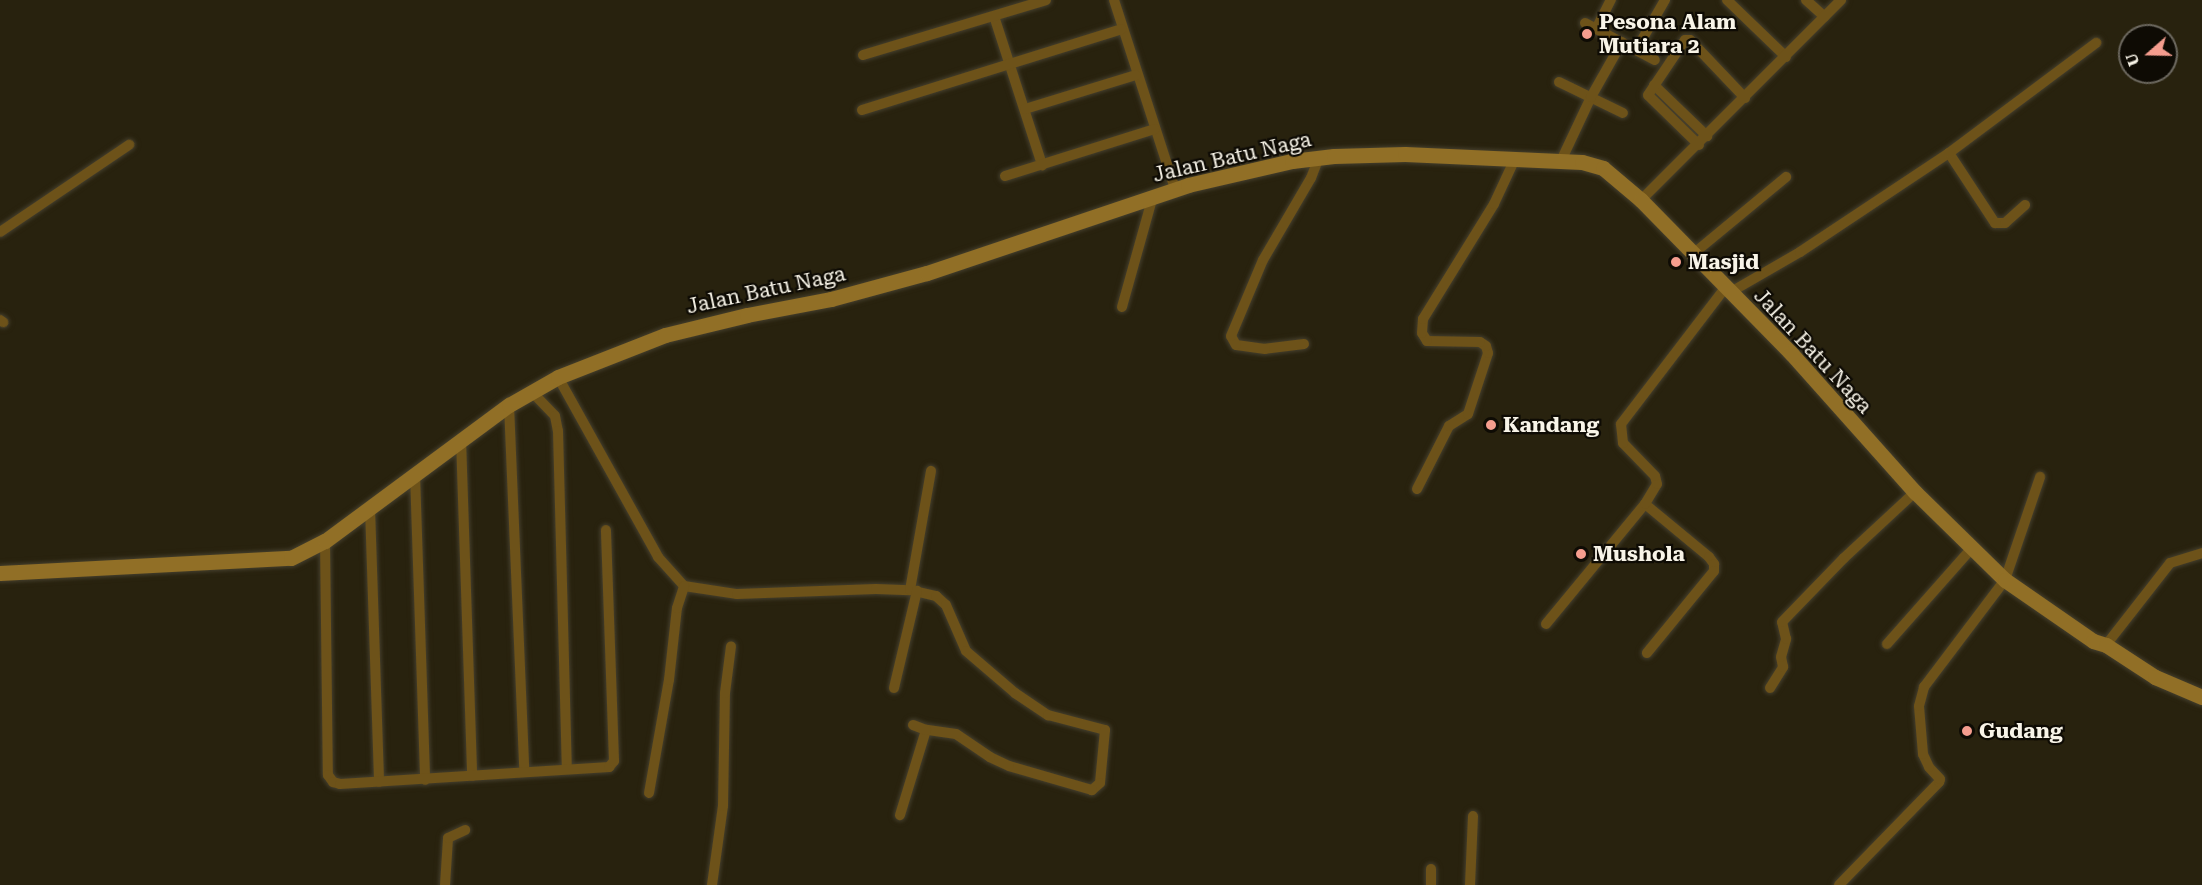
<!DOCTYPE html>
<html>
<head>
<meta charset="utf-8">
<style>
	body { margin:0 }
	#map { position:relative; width:2202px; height:885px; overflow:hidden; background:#28220e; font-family:"Roboto Serif",serif }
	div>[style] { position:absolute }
	.roads { filter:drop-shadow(0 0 2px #453f2d) drop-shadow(0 0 2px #453f2d) }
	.street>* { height:10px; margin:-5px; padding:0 5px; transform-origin:5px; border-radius:5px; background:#6d5219 }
	.secondary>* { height:15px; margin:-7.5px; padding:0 7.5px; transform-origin:7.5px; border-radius:7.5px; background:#916f26 }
	.dots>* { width:16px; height:16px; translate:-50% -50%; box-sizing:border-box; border:3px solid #0e0b04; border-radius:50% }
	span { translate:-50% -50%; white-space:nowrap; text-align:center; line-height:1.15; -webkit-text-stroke:4.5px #0e0b04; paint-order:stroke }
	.poi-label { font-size:21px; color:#f8f4e8; font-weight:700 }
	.left { translate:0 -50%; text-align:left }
	.street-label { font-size:21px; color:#f8f4e8 }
	.north { position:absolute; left:2118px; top:24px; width:60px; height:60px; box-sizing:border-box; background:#0e0b04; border:2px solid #6c685f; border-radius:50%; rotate:250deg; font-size:16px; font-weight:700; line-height:24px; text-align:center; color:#f8f4e8 }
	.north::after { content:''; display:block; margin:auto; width:21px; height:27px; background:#f59d8e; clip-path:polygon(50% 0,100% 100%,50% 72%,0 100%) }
</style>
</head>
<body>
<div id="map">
	<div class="roads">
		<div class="street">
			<div style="left:1114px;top:0;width:199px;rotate:72.1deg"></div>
			<div style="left:1727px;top:0;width:82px;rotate:44deg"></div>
			<div style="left:1806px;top:0;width:25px;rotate:42deg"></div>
			<div style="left:994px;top:16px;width:157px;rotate:72.1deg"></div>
			<div style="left:1585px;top:23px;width:79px;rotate:27.9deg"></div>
			<div style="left:1596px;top:29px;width:33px;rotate:-63deg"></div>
			<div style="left:1636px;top:50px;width:58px;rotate:-59.9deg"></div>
			<div style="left:863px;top:55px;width:191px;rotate:-16.7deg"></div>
			<div style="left:1559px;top:82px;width:71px;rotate:25.8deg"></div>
			<div style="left:1654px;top:85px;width:74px;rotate:43.9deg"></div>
			<div style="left:1025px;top:109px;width:116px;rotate:-17deg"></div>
			<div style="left:862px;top:110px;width:272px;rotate:-17.3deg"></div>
			<div style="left:1699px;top:145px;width:71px;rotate:-135.6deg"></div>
			<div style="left:1648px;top:95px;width:66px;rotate:-56.1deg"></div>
			<div style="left:1685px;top:40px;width:5px"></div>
			<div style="left:1690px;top:40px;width:80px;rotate:46.5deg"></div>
			<div style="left:1949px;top:153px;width:84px;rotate:56.7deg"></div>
			<div style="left:1995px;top:223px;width:10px"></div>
			<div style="left:2005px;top:223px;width:27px;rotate:-42deg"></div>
			<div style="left:1560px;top:163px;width:73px;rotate:-64.8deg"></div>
			<div style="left:1591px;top:97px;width:63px;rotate:-60.6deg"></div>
			<div style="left:1005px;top:176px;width:157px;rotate:-17.4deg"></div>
			<div style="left:1641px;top:200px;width:283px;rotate:-45deg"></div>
			<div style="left:0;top:232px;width:156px;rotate:-34deg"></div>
			<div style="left:1693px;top:254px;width:121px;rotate:-39.6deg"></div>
			<div style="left:1729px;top:293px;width:82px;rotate:-30deg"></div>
			<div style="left:1800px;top:252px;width:179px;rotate:-33.6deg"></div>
			<div style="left:1949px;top:153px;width:184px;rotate:-36.8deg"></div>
			<div style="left:1122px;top:307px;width:115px;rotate:-74.4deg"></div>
			<div style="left:0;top:320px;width:4px;rotate:34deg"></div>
			<div style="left:1304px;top:344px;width:39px;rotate:173deg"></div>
			<div style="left:1265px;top:349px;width:29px;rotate:-172deg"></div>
			<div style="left:1236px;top:345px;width:10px;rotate:-119deg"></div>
			<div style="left:1231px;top:336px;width:82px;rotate:-67.2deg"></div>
			<div style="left:1263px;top:260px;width:95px;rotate:-59.7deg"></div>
			<div style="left:1311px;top:178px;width:22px;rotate:-69deg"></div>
			<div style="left:558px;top:377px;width:206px;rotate:60.9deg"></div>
			<div style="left:658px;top:557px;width:39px;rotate:48deg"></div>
			<div style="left:684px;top:586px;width:54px;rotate:8.6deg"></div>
			<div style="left:737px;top:594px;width:139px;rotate:-2.1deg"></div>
			<div style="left:876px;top:589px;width:34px;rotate:2deg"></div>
			<div style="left:910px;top:590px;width:27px;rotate:13deg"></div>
			<div style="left:936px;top:596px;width:13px;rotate:42deg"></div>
			<div style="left:946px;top:605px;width:50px;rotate:66.5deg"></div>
			<div style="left:966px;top:651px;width:65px;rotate:40.6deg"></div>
			<div style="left:1015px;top:693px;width:40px;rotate:34deg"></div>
			<div style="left:1048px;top:715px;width:59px;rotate:14.7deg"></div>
			<div style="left:1105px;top:730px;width:53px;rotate:95.4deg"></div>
			<div style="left:1100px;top:783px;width:11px;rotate:139deg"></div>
			<div style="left:1092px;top:790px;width:86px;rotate:-163.9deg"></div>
			<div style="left:1009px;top:766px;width:21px;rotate:-155deg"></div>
			<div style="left:990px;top:757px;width:41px;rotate:-145.9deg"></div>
			<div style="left:956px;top:734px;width:30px;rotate:-172deg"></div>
			<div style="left:926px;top:730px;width:89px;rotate:107deg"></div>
			<div style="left:532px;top:392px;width:33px;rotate:46deg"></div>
			<div style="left:555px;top:416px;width:15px;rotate:79deg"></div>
			<div style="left:558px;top:431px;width:337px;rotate:88.5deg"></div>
			<div style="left:509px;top:405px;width:365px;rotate:87.6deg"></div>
			<div style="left:461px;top:439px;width:337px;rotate:88.1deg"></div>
			<div style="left:415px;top:474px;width:306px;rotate:88.1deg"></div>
			<div style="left:1417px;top:489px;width:71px;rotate:-63.1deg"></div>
			<div style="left:1449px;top:426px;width:22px;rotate:-32deg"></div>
			<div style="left:1468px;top:414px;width:64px;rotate:-71.8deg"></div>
			<div style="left:1488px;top:353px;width:7px;rotate:-106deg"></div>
			<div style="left:1486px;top:346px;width:7px;rotate:-146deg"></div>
			<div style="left:1480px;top:342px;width:53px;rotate:-178.9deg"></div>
			<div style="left:1427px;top:341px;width:9px;rotate:-122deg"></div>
			<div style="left:1422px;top:333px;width:14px;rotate:-86deg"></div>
			<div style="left:1423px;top:319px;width:135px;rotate:-58.3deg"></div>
			<div style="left:1494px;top:204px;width:47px;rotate:-65.1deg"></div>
			<div style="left:1645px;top:504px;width:83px;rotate:39.6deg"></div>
			<div style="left:1709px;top:557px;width:9px;rotate:54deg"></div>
			<div style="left:1714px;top:564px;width:7px;rotate:90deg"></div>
			<div style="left:1714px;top:571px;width:106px;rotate:129.3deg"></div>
			<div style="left:370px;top:508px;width:274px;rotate:88.1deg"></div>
			<div style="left:325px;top:541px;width:234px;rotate:89.3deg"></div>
			<div style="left:328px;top:775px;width:9px;rotate:54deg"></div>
			<div style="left:333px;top:782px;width:7px;rotate:16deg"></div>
			<div style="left:340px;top:784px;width:270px;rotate:-3.6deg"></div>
			<div style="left:609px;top:767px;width:8px;rotate:-50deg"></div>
			<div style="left:614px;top:761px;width:231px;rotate:-92deg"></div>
			<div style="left:910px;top:590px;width:121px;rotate:-80deg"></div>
			<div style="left:1546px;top:624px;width:156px;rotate:-50.5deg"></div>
			<div style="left:1645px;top:504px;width:23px;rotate:-59deg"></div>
			<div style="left:1657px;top:484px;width:8px;rotate:-104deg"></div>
			<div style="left:1655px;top:476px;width:46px;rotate:-134.1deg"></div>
			<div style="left:1623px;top:443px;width:19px;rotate:-96deg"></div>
			<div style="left:1621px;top:424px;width:171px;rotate:-52.6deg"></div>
			<div style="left:1887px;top:644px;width:127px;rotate:-48.5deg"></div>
			<div style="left:2106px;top:645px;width:104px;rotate:-52deg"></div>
			<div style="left:2170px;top:563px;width:34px;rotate:-17deg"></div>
			<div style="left:894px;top:688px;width:100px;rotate:-76.7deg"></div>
			<div style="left:1770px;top:688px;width:25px;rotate:-58deg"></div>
			<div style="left:1783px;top:667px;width:10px;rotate:-101deg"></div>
			<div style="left:1781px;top:657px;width:19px;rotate:-74deg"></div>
			<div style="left:1786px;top:639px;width:17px;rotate:-103deg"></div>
			<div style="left:1782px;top:622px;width:89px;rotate:-45.9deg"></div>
			<div style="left:1844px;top:558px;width:97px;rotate:-42.9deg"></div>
			<div style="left:913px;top:725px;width:14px;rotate:21deg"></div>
			<div style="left:649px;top:793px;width:115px;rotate:-80deg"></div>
			<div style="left:669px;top:680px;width:72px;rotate:-83.7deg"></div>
			<div style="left:677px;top:608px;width:23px;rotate:-72deg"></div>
			<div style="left:445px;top:885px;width:47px;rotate:-86.3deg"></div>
			<div style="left:448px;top:838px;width:19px;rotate:-25deg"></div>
			<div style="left:712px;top:885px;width:80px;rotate:-82.1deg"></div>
			<div style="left:723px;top:806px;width:113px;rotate:-89deg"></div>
			<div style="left:725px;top:693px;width:47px;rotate:-82.7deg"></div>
			<div style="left:1431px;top:885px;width:16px;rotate:-90deg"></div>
			<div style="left:1470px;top:885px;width:69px;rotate:-87.5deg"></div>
			<div style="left:1839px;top:885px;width:144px;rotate:-45.8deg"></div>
			<div style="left:1939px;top:782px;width:3px;rotate:-72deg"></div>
			<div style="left:1940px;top:779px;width:16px;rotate:-133deg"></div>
			<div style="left:1929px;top:767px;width:14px;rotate:-115deg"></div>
			<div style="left:1923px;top:754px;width:48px;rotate:-94.8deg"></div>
			<div style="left:1919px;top:706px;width:20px;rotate:-75deg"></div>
			<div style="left:1924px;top:687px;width:134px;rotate:-52.9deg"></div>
			<div style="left:2005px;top:580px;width:109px;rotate:-71.2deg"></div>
		</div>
		<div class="secondary">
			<div style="left:0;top:573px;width:291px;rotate:-3deg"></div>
			<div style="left:291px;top:558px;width:38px;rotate:-27deg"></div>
			<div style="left:325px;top:541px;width:229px;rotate:-36.5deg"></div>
			<div style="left:509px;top:405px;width:56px;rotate:-29.7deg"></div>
			<div style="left:558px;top:377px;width:115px;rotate:-21.4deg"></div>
			<div style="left:665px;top:335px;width:84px;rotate:-13.7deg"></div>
			<div style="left:747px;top:315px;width:86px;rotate:-10.8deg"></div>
			<div style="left:831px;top:299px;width:99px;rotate:-15.2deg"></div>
			<div style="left:927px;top:273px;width:275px;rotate:-18.6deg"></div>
			<div style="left:1188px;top:185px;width:107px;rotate:-13deg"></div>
			<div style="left:1292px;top:161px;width:42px;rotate:-6.8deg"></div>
			<div style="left:1334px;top:156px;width:71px;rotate:-1.6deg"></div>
			<div style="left:1405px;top:154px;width:177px;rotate:2.6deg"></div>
			<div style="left:1582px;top:162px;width:22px;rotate:16deg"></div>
			<div style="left:1603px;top:168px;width:50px;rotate:40.1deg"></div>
			<div style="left:1641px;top:200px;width:214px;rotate:45.6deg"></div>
			<div style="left:1791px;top:353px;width:186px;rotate:48.3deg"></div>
			<div style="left:1915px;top:492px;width:126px;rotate:44.4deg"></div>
			<div style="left:2005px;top:580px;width:107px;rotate:34.7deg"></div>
			<div style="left:2093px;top:641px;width:14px;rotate:17deg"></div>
			<div style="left:2106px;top:645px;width:59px;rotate:33.1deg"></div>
			<div style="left:2155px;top:677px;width:51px;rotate:23.1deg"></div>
		</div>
	</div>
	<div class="dots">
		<div style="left:1587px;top:34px;background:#f59d8e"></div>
		<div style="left:1676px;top:262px;background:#f59d8e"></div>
		<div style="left:1491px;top:425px;background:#f59d8e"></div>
		<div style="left:1581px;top:554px;background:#f59d8e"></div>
		<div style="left:1967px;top:731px;background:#f59d8e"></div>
	</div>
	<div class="poi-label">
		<span class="left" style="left:1599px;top:34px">Pesona Alam<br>Mutiara 2</span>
		<span class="left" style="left:1688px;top:262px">Masjid</span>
		<span class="left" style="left:1503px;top:425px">Kandang</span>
		<span class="left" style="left:1593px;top:554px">Mushola</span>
		<span class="left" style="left:1979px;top:731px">Gudang</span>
	</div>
	<div class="street-label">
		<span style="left:1232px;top:157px;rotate:-13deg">Jalan Batu Naga</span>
		<span style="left:766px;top:290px;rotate:-12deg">Jalan Batu Naga</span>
		<span style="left:1813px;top:351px;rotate:47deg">Jalan Batu Naga</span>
	</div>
	<div class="north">U</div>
</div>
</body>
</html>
